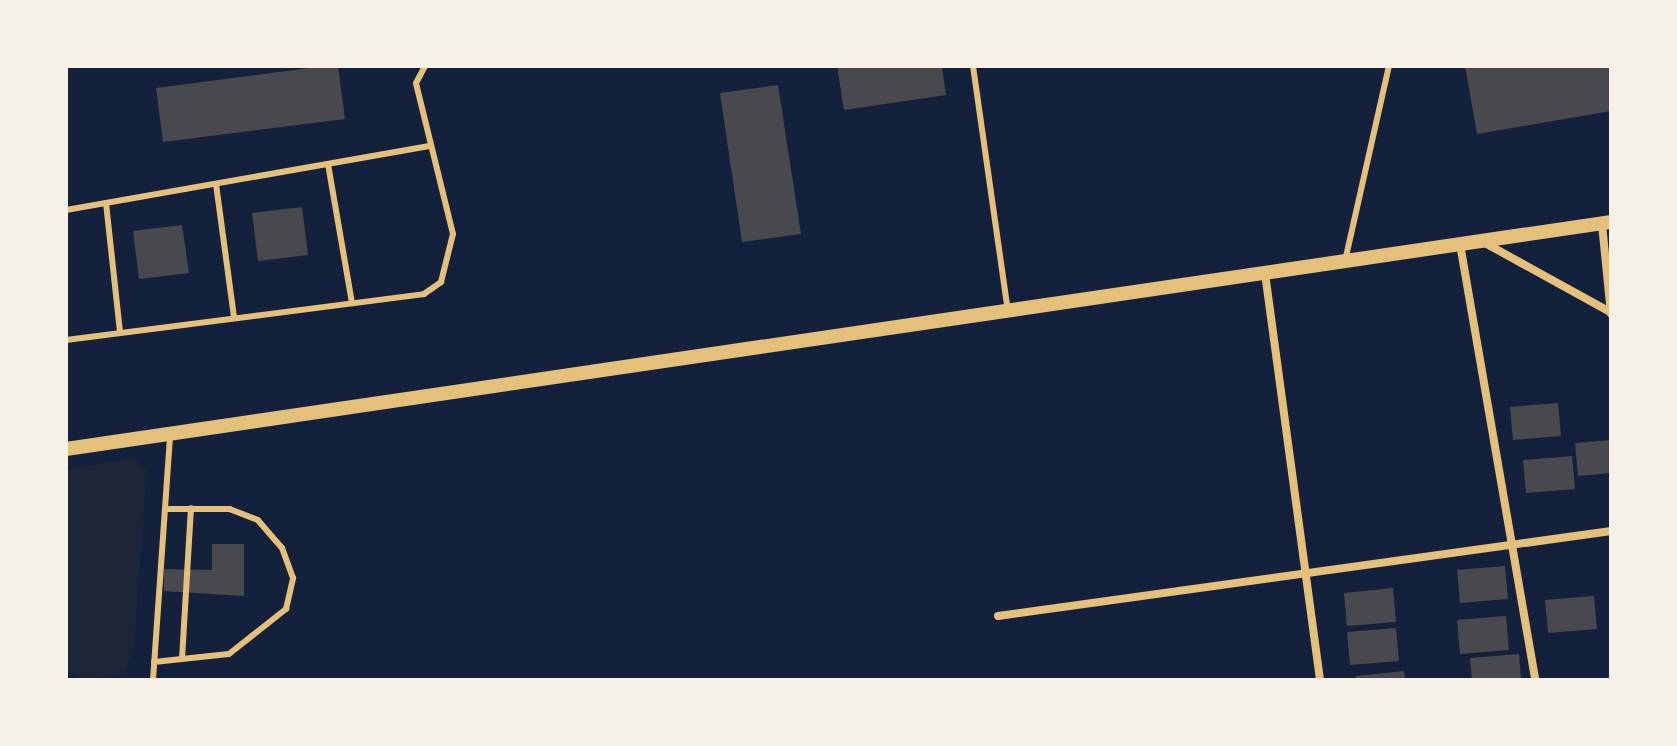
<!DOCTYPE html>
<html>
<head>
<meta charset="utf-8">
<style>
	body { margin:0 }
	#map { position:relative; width:1677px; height:746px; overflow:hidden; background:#14213d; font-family:"IBM Plex Serif",serif }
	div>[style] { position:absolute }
	.green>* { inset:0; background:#1d2539 }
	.building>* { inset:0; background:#48494c }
	.service>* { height:6px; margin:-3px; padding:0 3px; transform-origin:3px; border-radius:3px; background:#e5c07b }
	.minor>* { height:8px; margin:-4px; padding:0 4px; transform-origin:4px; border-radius:4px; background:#e5c07b }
	.tertiary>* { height:14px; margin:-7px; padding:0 7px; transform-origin:7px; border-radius:7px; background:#e5c07b }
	span { translate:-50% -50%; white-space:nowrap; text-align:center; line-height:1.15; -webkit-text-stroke:7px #f6f1e7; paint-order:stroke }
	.frame { position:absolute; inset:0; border:68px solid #f6f1e7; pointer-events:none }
</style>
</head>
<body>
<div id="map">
	<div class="green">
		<div style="clip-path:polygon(132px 458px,147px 469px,134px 645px,125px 673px,88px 680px,66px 671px,66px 470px)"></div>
	</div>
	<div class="building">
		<div style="clip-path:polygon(324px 66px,338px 66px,345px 119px,163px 142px,156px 88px)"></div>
		<div style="clip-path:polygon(837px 66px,942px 66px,946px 95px,844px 110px)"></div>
		<div style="clip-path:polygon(1465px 66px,1611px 66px,1611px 111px,1477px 134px)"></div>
		<div style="clip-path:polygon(778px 85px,801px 234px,742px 242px,720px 93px)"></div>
		<div style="clip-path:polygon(302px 207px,308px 255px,258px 261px,252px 213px)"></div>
		<div style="clip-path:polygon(182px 225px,189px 273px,139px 279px,133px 231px)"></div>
		<div style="clip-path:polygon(1558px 403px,1561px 436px,1513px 440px,1510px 407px)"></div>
		<div style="clip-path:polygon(1611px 440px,1611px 473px,1578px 476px,1575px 443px)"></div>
		<div style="clip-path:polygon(1572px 456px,1575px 489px,1526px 493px,1523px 460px)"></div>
		<div style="clip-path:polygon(212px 544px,244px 544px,244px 596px,164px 591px,164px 569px,212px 570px)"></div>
		<div style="clip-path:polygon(1505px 566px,1508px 599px,1460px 603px,1457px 570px)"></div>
		<div style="clip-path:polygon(1393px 588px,1396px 622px,1347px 626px,1344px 593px)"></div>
		<div style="clip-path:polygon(1594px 596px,1597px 629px,1548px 633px,1545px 600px)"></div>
		<div style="clip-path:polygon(1506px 616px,1509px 650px,1460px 654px,1457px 620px)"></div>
		<div style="clip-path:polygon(1396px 628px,1399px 661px,1350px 665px,1347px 632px)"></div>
		<div style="clip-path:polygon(1519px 654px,1521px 680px,1472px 680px,1470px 658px)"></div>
		<div style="clip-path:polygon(1404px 671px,1405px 680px,1356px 680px,1356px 676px)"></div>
	</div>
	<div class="service">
		<div style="left:973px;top:66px;width:247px;rotate:81.9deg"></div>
		<div style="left:328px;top:164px;width:141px;rotate:80.2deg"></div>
		<div style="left:216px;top:184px;width:135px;rotate:82.3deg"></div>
		<div style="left:106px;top:203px;width:130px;rotate:83.8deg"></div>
		<div style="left:66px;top:210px;width:369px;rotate:-10deg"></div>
		<div style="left:1345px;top:261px;width:200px;rotate:-77.3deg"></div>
		<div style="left:66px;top:340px;width:361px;rotate:-7.3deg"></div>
		<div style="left:424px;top:294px;width:21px;rotate:-35deg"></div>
		<div style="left:441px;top:282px;width:49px;rotate:-76deg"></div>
		<div style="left:453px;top:234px;width:155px;rotate:-103.8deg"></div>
		<div style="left:416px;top:83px;width:19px;rotate:-62deg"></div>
		<div style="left:182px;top:659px;width:151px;rotate:-86.6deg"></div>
		<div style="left:154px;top:662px;width:75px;rotate:-6.1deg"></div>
		<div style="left:229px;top:654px;width:73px;rotate:-38.3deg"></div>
		<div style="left:286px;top:609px;width:32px;rotate:-77deg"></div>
		<div style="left:293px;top:578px;width:32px;rotate:-110deg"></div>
		<div style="left:282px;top:548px;width:37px;rotate:-131deg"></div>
		<div style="left:258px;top:520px;width:30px;rotate:-159deg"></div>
		<div style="left:230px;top:509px;width:65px;rotate:180deg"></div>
		<div style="left:153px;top:680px;width:245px;rotate:-86deg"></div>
	</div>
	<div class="minor">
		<div style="left:1602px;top:224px;width:90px;rotate:84.3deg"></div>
		<div style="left:1485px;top:243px;width:143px;rotate:28.9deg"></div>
		<div style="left:1460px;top:244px;width:442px;rotate:80.2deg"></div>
		<div style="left:1265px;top:273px;width:411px;rotate:82.3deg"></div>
		<div style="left:998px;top:616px;width:619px;rotate:-7.89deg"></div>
	</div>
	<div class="tertiary">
		<div style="left:66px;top:449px;width:1562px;rotate:-8.36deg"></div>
	</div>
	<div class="frame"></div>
</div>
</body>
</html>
